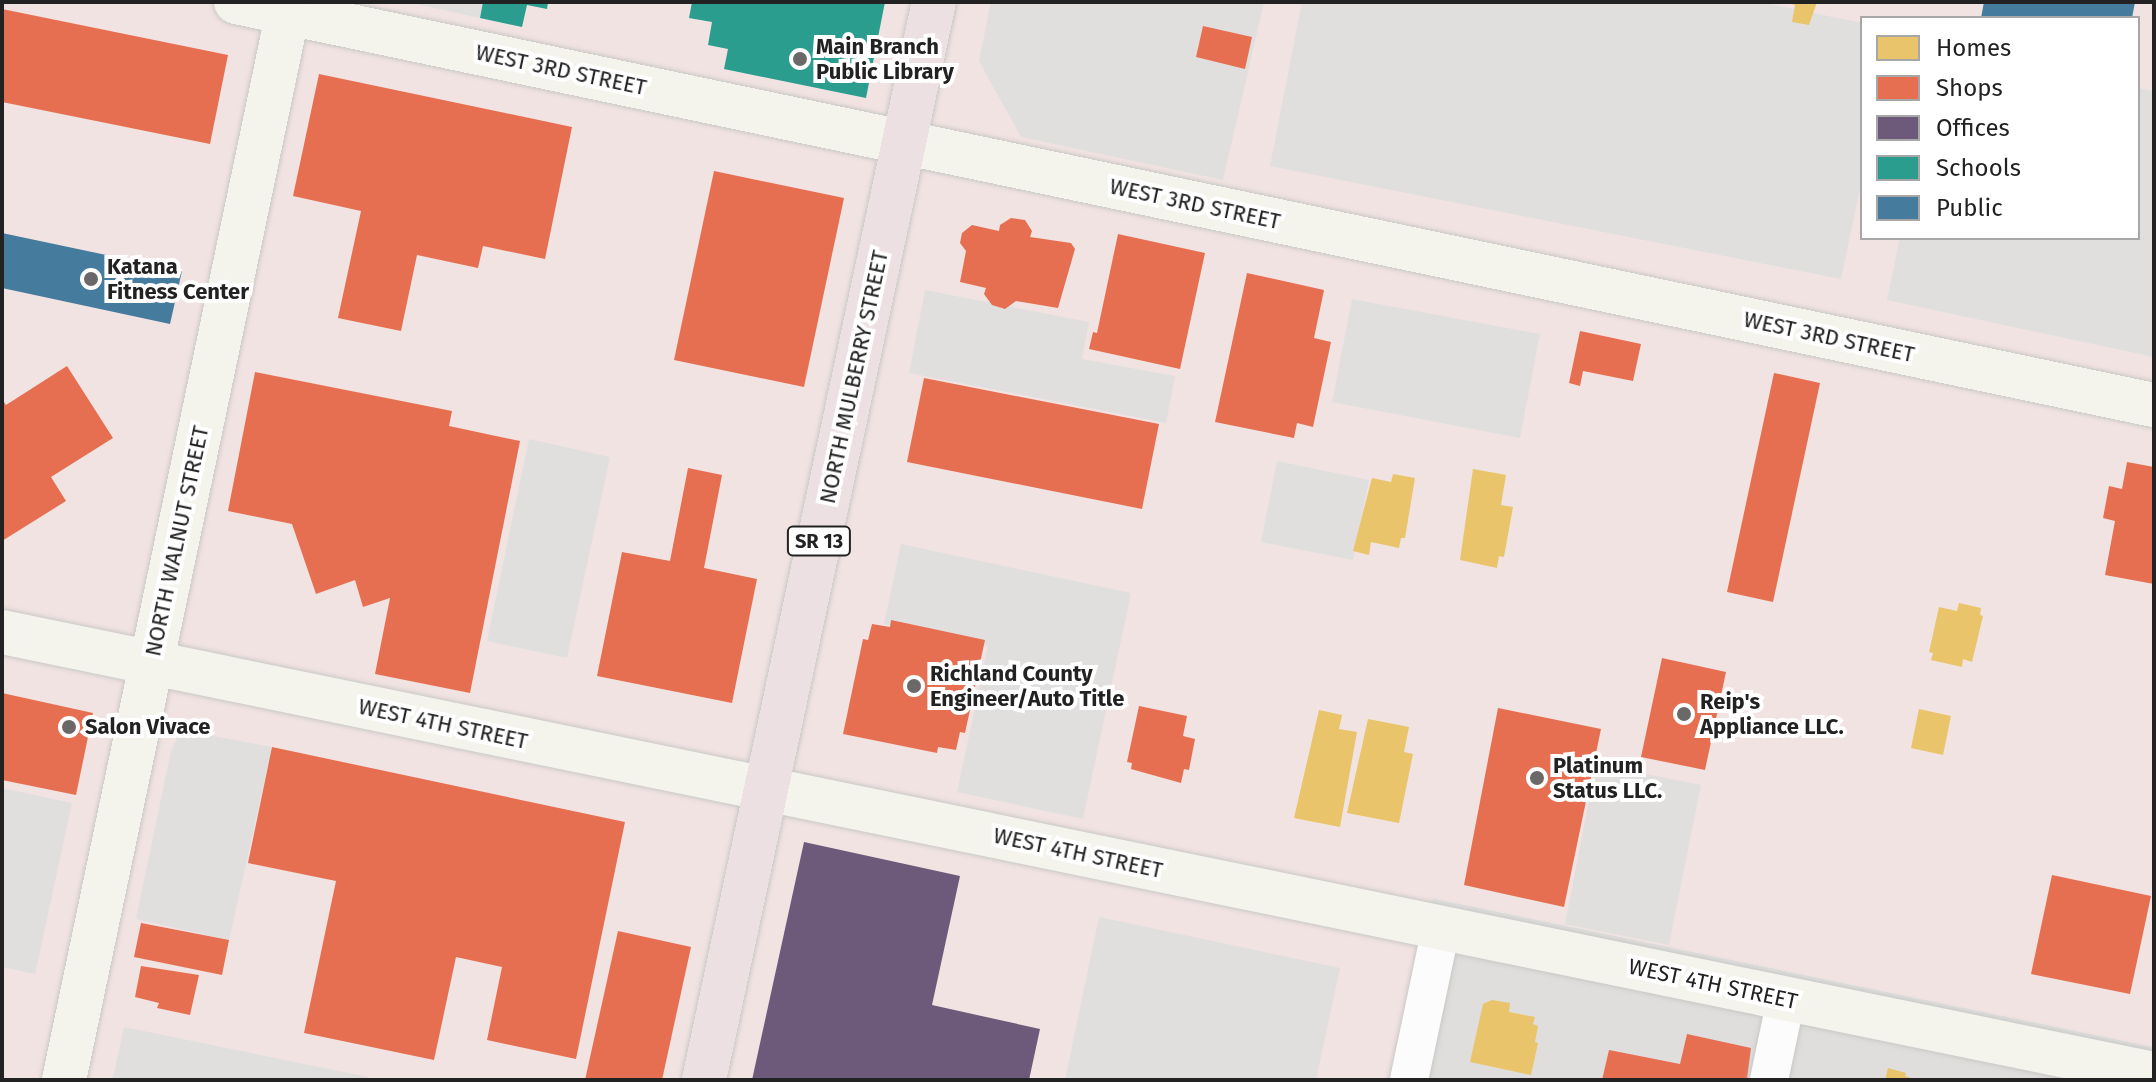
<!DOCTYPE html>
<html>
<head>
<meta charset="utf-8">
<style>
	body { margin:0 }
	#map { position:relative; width:2156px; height:1082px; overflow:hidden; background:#f0eeeb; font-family:"Fira Sans",sans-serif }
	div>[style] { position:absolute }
	.residential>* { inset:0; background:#dfdedc }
	.commercial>* { inset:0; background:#f1e3e1 }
	.parking>* { inset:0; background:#e0dfde }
	.homes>* { inset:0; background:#e9c46a }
	.shops>* { inset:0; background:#e76f51 }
	.offices>* { inset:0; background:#6d597a }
	.schools>* { inset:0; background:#2a9d8f }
	.public>* { inset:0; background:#457b9d }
	.roads { filter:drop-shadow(0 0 2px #c9c8c7) drop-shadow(0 0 2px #c9c8c7) }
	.street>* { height:38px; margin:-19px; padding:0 19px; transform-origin:19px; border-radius:19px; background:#fdfcfc }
	.secondary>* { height:44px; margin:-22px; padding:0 22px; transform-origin:22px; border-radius:22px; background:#f4f4ed }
	.highway>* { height:44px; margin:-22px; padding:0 22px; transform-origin:22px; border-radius:22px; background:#ece0e2 }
	.dots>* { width:22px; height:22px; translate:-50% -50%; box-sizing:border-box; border:4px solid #fff; border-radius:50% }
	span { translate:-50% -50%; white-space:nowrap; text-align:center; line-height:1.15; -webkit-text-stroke:8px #fff; paint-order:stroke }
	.shield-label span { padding:2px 6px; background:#fff; border:2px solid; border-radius:6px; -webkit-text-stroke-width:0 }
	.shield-label { font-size:20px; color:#222; font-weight:700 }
	.poi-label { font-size:22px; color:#222; font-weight:700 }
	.left { translate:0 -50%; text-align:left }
	.street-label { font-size:22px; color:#222 }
	.frame { position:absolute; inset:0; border:4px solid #222; pointer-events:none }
	.legend { position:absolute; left:1860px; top:16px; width:280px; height:224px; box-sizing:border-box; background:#fff; border:2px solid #a7a7a7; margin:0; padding:10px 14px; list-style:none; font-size:24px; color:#222 }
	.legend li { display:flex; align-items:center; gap:16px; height:40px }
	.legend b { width:40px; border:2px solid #a7a7a7 }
</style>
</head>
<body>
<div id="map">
	<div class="residential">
		<div style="clip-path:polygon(1432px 898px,2154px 1047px,2154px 1080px,1390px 1080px)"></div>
	</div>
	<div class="commercial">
		<div style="clip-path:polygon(evenodd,2px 2px,2154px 2px,2154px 1047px,1433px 898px,1390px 1080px,2px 1080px,2px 2px,1862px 18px,2138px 18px,2138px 238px,1862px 238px,1862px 18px)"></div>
	</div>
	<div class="parking">
		<div style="clip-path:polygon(407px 2px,483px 2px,480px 18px)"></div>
		<div style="clip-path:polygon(991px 2px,1264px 2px,1223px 180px,1021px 137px,979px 61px)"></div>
		<div style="clip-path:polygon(1302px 2px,1760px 2px,1862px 23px,1862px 179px,1841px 279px,1270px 166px)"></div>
		<div style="clip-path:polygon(2138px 88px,2154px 91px,2154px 357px,1887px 300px,1900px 238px,2138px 238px)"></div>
		<div style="clip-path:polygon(925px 290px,1089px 322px,1082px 359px,1175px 376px,1166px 423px,909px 373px)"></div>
		<div style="clip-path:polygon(1352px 299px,1540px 334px,1520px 438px,1332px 402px)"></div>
		<div style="clip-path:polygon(529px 439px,610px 457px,567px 658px,487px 641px)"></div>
		<div style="clip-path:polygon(1277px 461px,1369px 480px,1353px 560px,1261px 542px)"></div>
		<div style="clip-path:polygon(901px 544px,1131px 593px,1083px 819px,957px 792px,988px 646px,884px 624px)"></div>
		<div style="clip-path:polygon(181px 730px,272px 747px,229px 940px,136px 919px,171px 751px)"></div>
		<div style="clip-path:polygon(1596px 764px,1701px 785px,1669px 945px,1565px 924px)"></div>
		<div style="clip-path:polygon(2px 788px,72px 803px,35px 974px,2px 967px)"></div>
		<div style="clip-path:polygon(1099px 917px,1340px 968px,1316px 1080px,1065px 1080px)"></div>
		<div style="clip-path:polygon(124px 1027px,368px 1077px,367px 1080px,113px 1078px)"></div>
	</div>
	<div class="homes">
		<div style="clip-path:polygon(1785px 2px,1817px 2px,1809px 25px,1792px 22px,1795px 5px)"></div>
		<div style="clip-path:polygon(1473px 469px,1506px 475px,1501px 505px,1513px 507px,1504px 557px,1499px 556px,1497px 568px,1460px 560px)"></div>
		<div style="clip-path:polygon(1393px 474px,1415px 478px,1405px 538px,1401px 538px,1399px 548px,1371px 542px,1369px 555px,1353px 551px,1372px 478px,1391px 482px)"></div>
		<div style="clip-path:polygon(1959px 603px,1981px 608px,1980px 615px,1983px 616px,1972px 662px,1963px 659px,1962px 667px,1931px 660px,1933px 653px,1929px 652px,1939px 607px,1957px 611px)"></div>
		<div style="clip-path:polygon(1919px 709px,1951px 716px,1943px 755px,1911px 748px)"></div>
		<div style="clip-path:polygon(1319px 710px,1342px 715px,1339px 729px,1357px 732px,1340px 827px,1294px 818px)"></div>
		<div style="clip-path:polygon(1368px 719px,1409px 727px,1404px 752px,1413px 754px,1399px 823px,1347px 813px)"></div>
		<div style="clip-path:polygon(1492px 1000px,1510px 1003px,1509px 1012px,1535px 1017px,1533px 1024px,1538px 1026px,1535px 1042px,1538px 1043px,1531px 1075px,1470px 1062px,1483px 1004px)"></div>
		<div style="clip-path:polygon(1888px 1068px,1906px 1073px,1905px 1076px,1917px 1080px,1885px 1080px)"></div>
	</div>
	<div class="shops">
		<div style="clip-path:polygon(2px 9px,228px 55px,210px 144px,2px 102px)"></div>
		<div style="clip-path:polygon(1203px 26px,1252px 37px,1245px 69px,1196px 57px)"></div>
		<div style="clip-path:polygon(319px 74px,572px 127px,545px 259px,483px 246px,478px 268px,417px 255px,401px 331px,338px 318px,361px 211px,293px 196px)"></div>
		<div style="clip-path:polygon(714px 171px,844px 198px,804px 387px,674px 360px)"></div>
		<div style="clip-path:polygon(1011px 218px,1025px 220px,1032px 231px,1030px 237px,1071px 243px,1075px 249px,1058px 308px,1016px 301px,1005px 309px,992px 305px,984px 294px,986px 288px,960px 282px,966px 251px,960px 243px,962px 233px,972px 225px,999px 231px,1000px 225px)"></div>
		<div style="clip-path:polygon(1118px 234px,1205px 253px,1180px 369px,1089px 349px,1093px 332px,1097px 333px)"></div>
		<div style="clip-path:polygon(1247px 273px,1324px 290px,1314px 338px,1331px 342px,1313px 427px,1297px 423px,1294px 438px,1215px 422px)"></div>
		<div style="clip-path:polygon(1580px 331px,1641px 344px,1633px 381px,1583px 371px,1580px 386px,1569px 383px)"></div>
		<div style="clip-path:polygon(67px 366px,113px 438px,51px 477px,66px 501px,2px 541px,2px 399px,6px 405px)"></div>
		<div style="clip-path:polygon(255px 372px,452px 411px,449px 426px,520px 441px,470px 693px,375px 674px,390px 598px,363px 607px,355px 580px,316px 594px,292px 524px,228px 511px)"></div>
		<div style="clip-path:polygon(1774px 373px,1820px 383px,1773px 602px,1727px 592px)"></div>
		<div style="clip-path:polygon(924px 378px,1159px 424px,1142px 509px,907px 462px)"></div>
		<div style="clip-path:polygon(2127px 462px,2154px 467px,2154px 584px,2105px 575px,2115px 521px,2103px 518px,2109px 486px,2122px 489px)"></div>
		<div style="clip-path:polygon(688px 468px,722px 475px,704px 568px,757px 579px,732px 703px,597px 676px,622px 552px,670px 561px)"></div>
		<div style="clip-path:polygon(891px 620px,985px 640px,965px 733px,960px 732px,956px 750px,938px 747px,937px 753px,843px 734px,863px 639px,868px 640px,872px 624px,890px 627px)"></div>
		<div style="clip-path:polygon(1662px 658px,1726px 672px,1705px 770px,1641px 757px)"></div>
		<div style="clip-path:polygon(2px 693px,93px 713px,76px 795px,2px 780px)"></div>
		<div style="clip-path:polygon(1139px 706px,1187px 716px,1183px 736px,1195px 739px,1189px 770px,1184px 769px,1181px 783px,1131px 769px,1132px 763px,1127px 762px)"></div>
		<div style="clip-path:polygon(1498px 708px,1601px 729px,1564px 907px,1464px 885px)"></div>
		<div style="clip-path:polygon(272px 747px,625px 822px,576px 1059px,487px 1040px,502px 967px,456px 957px,434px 1060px,304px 1033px,336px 881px,248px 863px)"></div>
		<div style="clip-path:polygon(2052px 875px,2151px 896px,2130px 994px,2031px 974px)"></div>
		<div style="clip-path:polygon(141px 923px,229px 940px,222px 975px,134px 957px)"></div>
		<div style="clip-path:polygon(618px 931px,691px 947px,662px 1080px,585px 1080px)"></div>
		<div style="clip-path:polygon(141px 966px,199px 975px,190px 1015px,157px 1008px,159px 1003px,135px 997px)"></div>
		<div style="clip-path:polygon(1687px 1034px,1751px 1048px,1747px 1080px,1602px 1080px,1609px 1050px,1680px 1064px)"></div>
	</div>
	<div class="offices">
		<div style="clip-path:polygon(804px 842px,960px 876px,932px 1005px,1040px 1029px,1029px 1080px,752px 1080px)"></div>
	</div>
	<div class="schools">
		<div style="clip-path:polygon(483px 2px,548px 2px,547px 9px,527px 5px,522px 27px,480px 18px)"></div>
		<div style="clip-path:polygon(692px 2px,885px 2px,866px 98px,724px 69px,728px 49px,708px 45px,712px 22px,689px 18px)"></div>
	</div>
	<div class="public">
		<div style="clip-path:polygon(1984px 2px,2135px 2px,2132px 18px,1981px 18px)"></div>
		<div style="clip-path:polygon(2px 233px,182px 271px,170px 324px,2px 288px)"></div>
	</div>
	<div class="roads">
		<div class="street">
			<div style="left:1409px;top:1080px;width:155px;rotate:-78.1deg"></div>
			<div style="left:1769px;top:1080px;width:83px;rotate:-78.1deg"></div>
		</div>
		<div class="secondary">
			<div style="left:236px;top:2px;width:1960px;rotate:11.87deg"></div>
			<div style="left:2px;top:632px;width:2197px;rotate:11.61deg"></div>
			<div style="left:64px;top:1080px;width:1101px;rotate:-78.16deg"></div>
		</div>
		<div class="highway">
			<div style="left:704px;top:1080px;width:1102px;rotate:-77.96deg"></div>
		</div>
	</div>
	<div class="dots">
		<div style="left:800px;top:59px;background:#6a6968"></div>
		<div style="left:91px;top:279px;background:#6a6968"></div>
		<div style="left:914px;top:686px;background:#6a6968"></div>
		<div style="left:1684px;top:714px;background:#6a6968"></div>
		<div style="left:69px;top:727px;background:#6a6968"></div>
		<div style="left:1537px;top:778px;background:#6a6968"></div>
	</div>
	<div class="shield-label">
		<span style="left:819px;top:541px">SR 13</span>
	</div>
	<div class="poi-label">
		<span class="left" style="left:816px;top:59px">Main Branch<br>Public Library</span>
		<span class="left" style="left:107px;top:279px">Katana<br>Fitness Center</span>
		<span class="left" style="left:930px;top:686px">Richland County<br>Engineer/Auto Title</span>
		<span class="left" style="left:1700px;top:714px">Reip's<br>Appliance LLC.</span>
		<span class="left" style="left:85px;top:727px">Salon Vivace</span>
		<span class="left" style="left:1553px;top:778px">Platinum<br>Status LLC.</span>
	</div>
	<div class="street-label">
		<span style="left:561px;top:70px;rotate:12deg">WEST 3RD STREET</span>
		<span style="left:1195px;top:204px;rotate:12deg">WEST 3RD STREET</span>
		<span style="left:1829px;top:337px;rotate:12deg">WEST 3RD STREET</span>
		<span style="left:854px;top:377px;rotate:-78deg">NORTH MULBERRY STREET</span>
		<span style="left:177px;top:541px;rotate:-78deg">NORTH WALNUT STREET</span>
		<span style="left:443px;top:724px;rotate:12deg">WEST 4TH STREET</span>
		<span style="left:1078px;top:853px;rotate:12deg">WEST 4TH STREET</span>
		<span style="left:1713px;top:984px;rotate:12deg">WEST 4TH STREET</span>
	</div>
	<div class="frame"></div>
	<ul class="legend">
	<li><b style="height:22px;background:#e9c46a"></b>Homes</li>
	<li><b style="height:22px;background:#e76f51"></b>Shops</li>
	<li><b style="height:22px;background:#6d597a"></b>Offices</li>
	<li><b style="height:22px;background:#2a9d8f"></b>Schools</li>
	<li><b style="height:22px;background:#457b9d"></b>Public</li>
	</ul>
</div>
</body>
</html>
